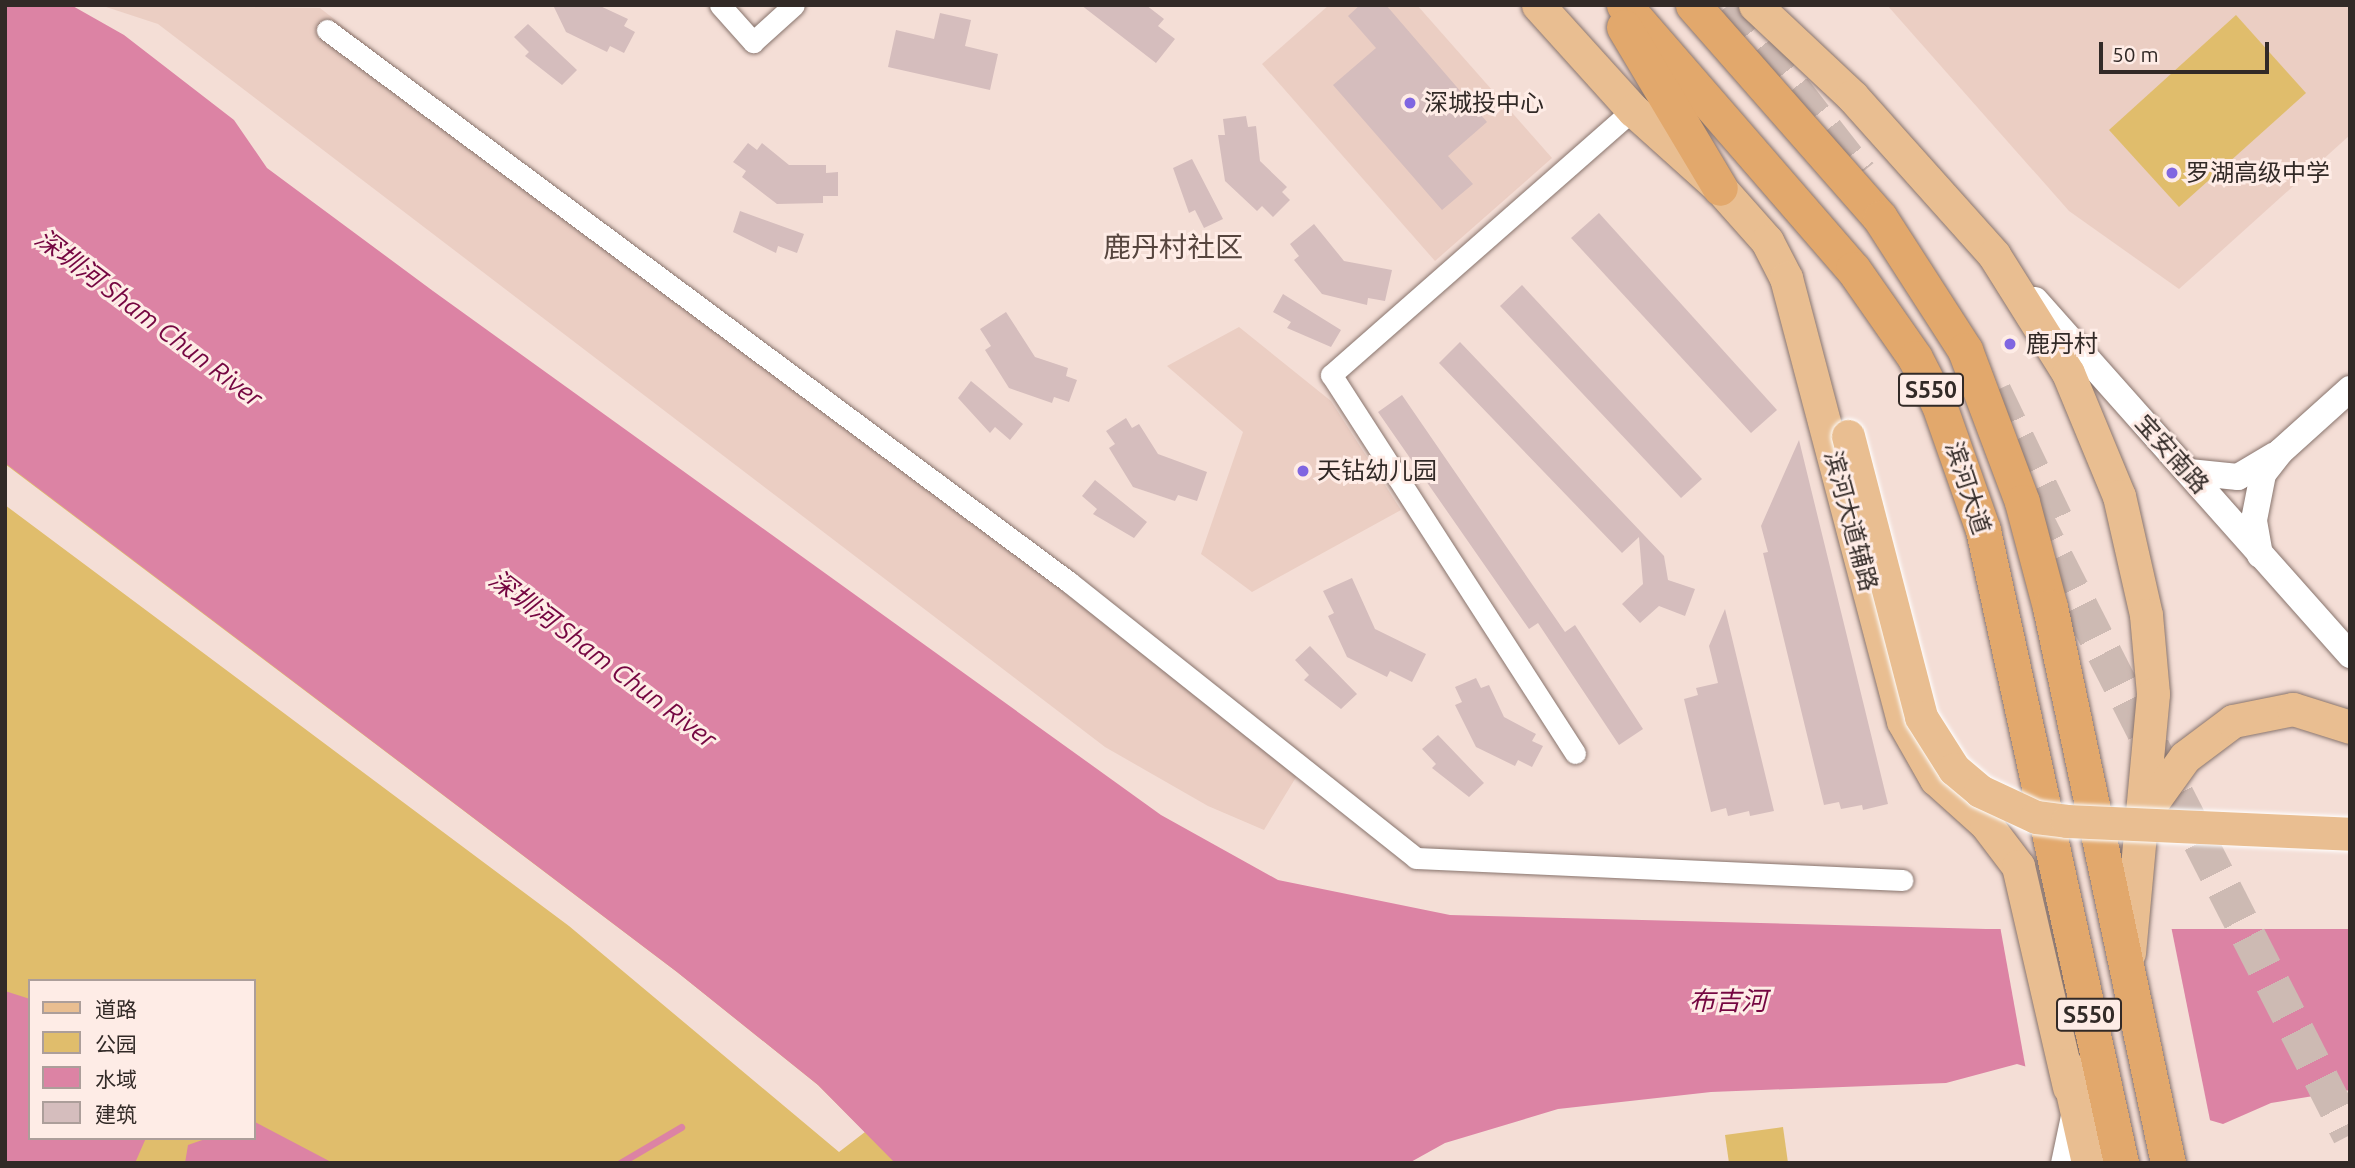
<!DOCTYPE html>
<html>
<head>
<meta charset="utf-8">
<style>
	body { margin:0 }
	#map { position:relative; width:2355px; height:1168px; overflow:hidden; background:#f4ded6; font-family:Ubuntu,"Noto Sans SC",sans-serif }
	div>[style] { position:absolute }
	.built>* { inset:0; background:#ebcec3 }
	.green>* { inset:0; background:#e0bd6c }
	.water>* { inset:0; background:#dc83a4 }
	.pier>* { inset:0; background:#f4ded6 }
	.stream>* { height:7px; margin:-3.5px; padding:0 3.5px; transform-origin:3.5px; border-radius:3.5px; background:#dc83a4 }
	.building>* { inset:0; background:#d5bdbd }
	.trunk-tunnel>* { height:35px; margin-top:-17.5px; transform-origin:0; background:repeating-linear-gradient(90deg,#cdbab3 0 35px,transparent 0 53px) }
	.roads { filter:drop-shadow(0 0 2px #88746d) drop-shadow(0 0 2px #88746d) }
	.minor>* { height:21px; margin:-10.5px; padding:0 10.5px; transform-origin:10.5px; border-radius:10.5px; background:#fff }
	.tertiary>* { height:26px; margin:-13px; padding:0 13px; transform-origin:13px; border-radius:13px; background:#fff }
	.primary>* { height:33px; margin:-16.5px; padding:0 16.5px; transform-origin:16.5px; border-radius:16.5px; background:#e9be91 }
	.trunk>* { height:35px; margin:-17.5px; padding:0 17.5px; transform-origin:17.5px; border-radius:17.5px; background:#e2a86c }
	.bridges { filter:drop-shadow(0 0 2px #fff) drop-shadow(0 0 2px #fff) }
	.primary-bridge>* { height:33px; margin:-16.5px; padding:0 16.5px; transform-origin:16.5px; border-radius:16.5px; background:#e9be91 }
	.dots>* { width:19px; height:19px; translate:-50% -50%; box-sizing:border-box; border:4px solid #feece6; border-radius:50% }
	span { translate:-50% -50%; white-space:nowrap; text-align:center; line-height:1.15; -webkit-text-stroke:6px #feece6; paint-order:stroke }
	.shield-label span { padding:2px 5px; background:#feece6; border:2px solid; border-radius:5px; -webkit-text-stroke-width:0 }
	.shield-label { font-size:23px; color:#322a27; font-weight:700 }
	.poi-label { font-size:24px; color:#322a27 }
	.left { translate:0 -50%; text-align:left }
	.street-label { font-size:24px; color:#322a27 }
	.water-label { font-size:26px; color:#750641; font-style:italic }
	.quarter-label { font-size:28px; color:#56453e }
	.frame { position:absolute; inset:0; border:7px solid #322a27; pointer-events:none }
	.legend { position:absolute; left:28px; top:979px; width:228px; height:161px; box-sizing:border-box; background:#feece6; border:2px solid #ac9e9a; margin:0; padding:9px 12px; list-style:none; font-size:21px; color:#322a27 }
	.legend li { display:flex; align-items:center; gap:14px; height:35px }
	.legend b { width:35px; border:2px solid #ac9e9a }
	.scale { position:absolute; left:2099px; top:42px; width:170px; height:32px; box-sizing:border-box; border:4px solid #322a27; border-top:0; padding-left:9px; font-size:21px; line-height:24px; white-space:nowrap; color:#322a27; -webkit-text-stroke:5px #feece6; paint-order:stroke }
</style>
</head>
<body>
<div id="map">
	<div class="built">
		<div style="clip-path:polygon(100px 5px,320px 8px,1298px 774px,1264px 830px,1208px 806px,1105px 747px,158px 24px)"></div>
		<div style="clip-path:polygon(1329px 5px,1417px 5px,1552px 158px,1435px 261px,1262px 64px)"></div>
		<div style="clip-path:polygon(1887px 5px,2350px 5px,2350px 135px,2179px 289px,2069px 211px)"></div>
		<div style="clip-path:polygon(1239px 327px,1331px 401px,1401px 510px,1252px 592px,1201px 554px,1243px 432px,1167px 366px)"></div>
	</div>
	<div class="green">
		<div style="clip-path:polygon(2236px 15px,2306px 93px,2179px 207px,2109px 130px)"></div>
		<div style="clip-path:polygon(evenodd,5px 415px,953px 1163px,5px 1163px,5px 505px,569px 926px,839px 1152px,865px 1132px,818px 1085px,677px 972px,5px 464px,5px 415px,30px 981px,254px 981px,254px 1138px,30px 1138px,30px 981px)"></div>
		<div style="clip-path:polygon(1783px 1127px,1788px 1163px,1729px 1163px,1725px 1135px)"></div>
	</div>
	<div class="water">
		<div style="clip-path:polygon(5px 5px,71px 5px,124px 35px,234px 120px,267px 168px,433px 291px,1161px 815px,1278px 880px,1450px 915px,1986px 929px,2350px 929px,2350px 1090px,2271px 1103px,2223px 1124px,2017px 1064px,1946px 1083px,1711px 1092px,1558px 1109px,1445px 1143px,1409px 1163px,895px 1163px,818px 1085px,677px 972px,5px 463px)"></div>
		<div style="clip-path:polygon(5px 991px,30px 999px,30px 1138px,146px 1138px,135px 1163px,5px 1163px)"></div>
		<div style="clip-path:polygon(255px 1122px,333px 1163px,185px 1163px,188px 1145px,208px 1138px,254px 1138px)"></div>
	</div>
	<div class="pier">
		<div style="clip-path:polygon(2000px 926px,2171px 926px,2211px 1125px,2026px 1070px)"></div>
	</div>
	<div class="stream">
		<div style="left:620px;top:1163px;width:71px;rotate:-30.5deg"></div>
	</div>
	<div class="building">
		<div style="clip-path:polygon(553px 5px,598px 5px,628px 19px,624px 26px,635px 32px,624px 53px,610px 46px,607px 52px,566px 32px)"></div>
		<div style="clip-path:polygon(1081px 5px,1146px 5px,1164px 19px,1158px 26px,1175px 39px,1156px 63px)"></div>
		<div style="clip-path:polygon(1360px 5px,1386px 5px,1487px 122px,1448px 156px,1473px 184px,1442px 210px,1333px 85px,1376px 48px,1348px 16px)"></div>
		<div style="clip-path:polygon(940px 13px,971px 20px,965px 46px,998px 54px,990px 90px,888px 67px,896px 30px,934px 39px)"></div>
		<div style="clip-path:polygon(528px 24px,577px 70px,562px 85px,525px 56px,529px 52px,514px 37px)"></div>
		<div style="clip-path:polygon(1246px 116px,1248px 127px,1256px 126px,1260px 161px,1287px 187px,1282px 192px,1290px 200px,1273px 217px,1262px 206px,1257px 211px,1225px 181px,1218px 135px,1225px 135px,1223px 119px)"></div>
		<div style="clip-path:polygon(748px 143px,757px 150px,762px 143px,789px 165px,826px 165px,826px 173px,838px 172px,838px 196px,823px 196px,823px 203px,777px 204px,742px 177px,746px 171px,733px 162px)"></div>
		<div style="clip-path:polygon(1192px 159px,1223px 219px,1204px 228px,1195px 210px,1189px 213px,1173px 168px)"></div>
		<div style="clip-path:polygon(740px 211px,804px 234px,797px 253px,778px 246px,776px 253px,733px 232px)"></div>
		<div style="clip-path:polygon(1599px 213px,1777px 410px,1751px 433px,1571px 238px)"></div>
		<div style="clip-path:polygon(1314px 224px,1344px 261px,1392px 270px,1385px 301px,1368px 298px,1367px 305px,1322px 294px,1294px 260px,1299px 256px,1290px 244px)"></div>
		<div style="clip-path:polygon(1522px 285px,1702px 479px,1681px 498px,1500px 306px)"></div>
		<div style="clip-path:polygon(1283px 294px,1341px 330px,1331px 347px,1287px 328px,1291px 322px,1273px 312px)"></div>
		<div style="clip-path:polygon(1006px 312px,1035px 357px,1068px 368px,1066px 376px,1077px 380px,1069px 402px,1054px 397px,1052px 403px,1009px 388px,985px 350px,991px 346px,980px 329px)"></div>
		<div style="clip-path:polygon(1460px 342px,1664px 556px,1668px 580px,1695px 589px,1685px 616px,1659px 606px,1640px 623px,1622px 604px,1643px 584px,1639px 537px,1622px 553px,1439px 363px)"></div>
		<div style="clip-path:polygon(971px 381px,1023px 424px,1010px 440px,995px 427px,990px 433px,958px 398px)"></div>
		<div style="clip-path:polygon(1402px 395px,1565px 632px,1575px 625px,1643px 729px,1619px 745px,1538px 623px,1529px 629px,1378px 412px)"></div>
		<div style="clip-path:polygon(1126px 418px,1132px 428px,1139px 424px,1158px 454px,1207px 472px,1197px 501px,1178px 495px,1175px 501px,1133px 487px,1109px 448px,1115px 444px,1106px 431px)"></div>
		<div style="clip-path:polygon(1799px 440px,1888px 804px,1863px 810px,1862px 805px,1841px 809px,1839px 802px,1824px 805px,1763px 553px,1768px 552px,1761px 526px)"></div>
		<div style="clip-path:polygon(1095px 480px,1147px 522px,1134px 538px,1093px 514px,1097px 509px,1082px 496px)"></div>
		<div style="clip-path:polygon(1352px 578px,1375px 629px,1426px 654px,1412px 682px,1390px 671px,1387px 677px,1347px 657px,1328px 616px,1334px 613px,1323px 591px)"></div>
		<div style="clip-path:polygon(1725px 609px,1774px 811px,1750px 816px,1749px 811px,1728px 816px,1726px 808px,1711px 812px,1684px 699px,1698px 695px,1696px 688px,1718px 683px,1709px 646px)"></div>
		<div style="clip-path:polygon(1310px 646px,1357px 694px,1341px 709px,1304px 680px,1309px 675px,1295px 660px)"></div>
		<div style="clip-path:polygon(1476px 678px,1481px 688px,1489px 685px,1504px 717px,1536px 734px,1532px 741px,1543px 746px,1532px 767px,1518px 760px,1515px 766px,1476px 747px,1455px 705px,1462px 702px,1455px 687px)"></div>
		<div style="clip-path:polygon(1438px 735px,1484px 783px,1469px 797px,1432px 768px,1436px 764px,1422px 749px)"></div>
	</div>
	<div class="trunk-tunnel">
		<div style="left:1728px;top:5px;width:214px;rotate:52deg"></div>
		<div style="left:1994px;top:391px;width:154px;rotate:64.3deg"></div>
		<div style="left:2032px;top:511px;width:700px;rotate:63deg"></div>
	</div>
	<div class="roads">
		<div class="minor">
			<div style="left:720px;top:5px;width:50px;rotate:48.3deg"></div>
			<div style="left:753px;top:42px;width:55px;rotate:-42.1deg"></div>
			<div style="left:327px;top:30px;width:925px;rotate:36.65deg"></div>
			<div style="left:1069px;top:582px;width:443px;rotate:38.5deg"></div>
			<div style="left:1416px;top:858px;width:487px;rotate:2.6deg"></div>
			<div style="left:1575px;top:753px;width:450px;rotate:-122.8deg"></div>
			<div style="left:1331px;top:375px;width:402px;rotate:-41.3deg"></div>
			<div style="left:2061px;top:1163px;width:53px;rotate:-78.1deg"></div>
		</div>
		<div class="tertiary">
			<div style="left:2035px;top:300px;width:475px;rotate:48.4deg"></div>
			<div style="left:2189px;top:472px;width:49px;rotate:5.8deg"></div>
			<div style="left:2238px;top:477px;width:43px;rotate:-30.7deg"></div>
			<div style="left:2260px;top:555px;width:36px;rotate:-100deg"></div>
			<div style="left:2254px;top:520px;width:47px;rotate:-78.9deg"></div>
			<div style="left:2263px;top:474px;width:28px;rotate:-52deg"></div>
			<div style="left:2280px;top:452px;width:94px;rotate:-42deg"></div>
		</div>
		<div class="primary">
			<div style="left:1538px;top:5px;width:142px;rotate:47.9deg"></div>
			<div style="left:1633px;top:110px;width:117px;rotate:41.9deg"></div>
			<div style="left:1720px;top:188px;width:71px;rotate:48.4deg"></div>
			<div style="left:1767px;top:241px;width:42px;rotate:62.8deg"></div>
			<div style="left:1786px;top:278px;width:458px;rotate:75.2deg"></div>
			<div style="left:1903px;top:721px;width:67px;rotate:60.4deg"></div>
			<div style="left:1936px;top:779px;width:67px;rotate:42deg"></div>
			<div style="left:1986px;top:824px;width:53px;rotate:52.7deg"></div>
			<div style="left:2018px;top:866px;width:227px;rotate:77deg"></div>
			<div style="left:1755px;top:5px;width:133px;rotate:43.2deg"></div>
			<div style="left:1852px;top:96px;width:213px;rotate:48.2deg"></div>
			<div style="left:1994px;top:255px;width:139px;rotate:57.9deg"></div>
			<div style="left:2068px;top:373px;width:133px;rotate:67.5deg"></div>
			<div style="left:2119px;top:496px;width:122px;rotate:77.2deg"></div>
			<div style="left:2146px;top:615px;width:79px;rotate:84.9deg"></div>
			<div style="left:2153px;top:694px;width:260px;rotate:95.3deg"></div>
			<div style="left:2147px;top:810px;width:65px;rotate:-54.4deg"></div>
			<div style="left:2185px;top:757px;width:60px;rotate:-36.9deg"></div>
			<div style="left:2233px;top:721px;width:61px;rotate:-11.3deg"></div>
			<div style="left:2293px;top:709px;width:60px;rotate:17.5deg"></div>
			<div style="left:2066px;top:1065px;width:100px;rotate:77.3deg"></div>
		</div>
		<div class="trunk">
			<div style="left:1624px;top:5px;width:349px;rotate:49.1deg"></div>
			<div style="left:1853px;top:269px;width:108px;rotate:55.1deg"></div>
			<div style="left:1915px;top:358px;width:53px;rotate:62.9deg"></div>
			<div style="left:1939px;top:405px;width:133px;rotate:70.6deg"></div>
			<div style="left:1983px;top:530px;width:648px;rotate:77.7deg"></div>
			<div style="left:1693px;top:5px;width:283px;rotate:48.7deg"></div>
			<div style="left:1880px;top:218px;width:157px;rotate:57.2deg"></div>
			<div style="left:1965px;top:350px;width:162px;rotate:69.4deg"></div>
			<div style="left:2022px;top:502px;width:109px;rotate:75.1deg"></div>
			<div style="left:2050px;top:607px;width:568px;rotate:78.02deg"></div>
			<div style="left:1624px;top:27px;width:187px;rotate:59.2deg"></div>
		</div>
	</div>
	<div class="bridges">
		<div class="primary-bridge">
			<div style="left:1848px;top:436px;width:290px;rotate:75.4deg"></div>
			<div style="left:1921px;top:717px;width:62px;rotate:57.6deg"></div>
			<div style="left:1954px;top:769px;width:34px;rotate:40deg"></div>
			<div style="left:1980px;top:791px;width:62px;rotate:24.9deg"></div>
			<div style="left:2036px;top:817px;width:31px;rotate:7deg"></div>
			<div style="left:2067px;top:821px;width:283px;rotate:2.6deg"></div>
		</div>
	</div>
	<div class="dots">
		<div style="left:1410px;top:103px;background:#8066e1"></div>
		<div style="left:2172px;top:173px;background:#8066e1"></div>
		<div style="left:2010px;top:344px;background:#8066e1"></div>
		<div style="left:1303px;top:471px;background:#8066e1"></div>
	</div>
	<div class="shield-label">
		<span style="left:1931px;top:390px">S550</span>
		<span style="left:2089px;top:1015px">S550</span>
	</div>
	<div class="poi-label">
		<span class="left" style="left:1424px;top:103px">深城投中心</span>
		<span class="left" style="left:2186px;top:173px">罗湖高级中学</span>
		<span class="left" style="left:2026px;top:344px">鹿丹村</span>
		<span class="left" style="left:1317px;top:471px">天钻幼儿园</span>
	</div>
	<div class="street-label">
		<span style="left:2172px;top:454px;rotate:48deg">宝安南路</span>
		<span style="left:1968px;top:488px;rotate:72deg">滨河大道</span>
		<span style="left:1851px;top:521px;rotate:75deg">滨河大道辅路</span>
	</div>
	<div class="water-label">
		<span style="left:149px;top:318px;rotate:37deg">深圳河 Sham Chun River</span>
		<span style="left:603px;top:659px;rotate:37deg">深圳河 Sham Chun River</span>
		<span style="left:1728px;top:1001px">布吉河</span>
	</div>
	<div class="quarter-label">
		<span style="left:1173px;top:247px">鹿丹村社区</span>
	</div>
	<div class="frame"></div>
	<ul class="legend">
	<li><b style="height:9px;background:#e9be91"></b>道路</li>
	<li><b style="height:19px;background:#e0bd6c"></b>公园</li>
	<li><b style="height:19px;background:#dc83a4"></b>水域</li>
	<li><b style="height:19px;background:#d5bdbd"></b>建筑</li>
	</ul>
	<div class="scale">50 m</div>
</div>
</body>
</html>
